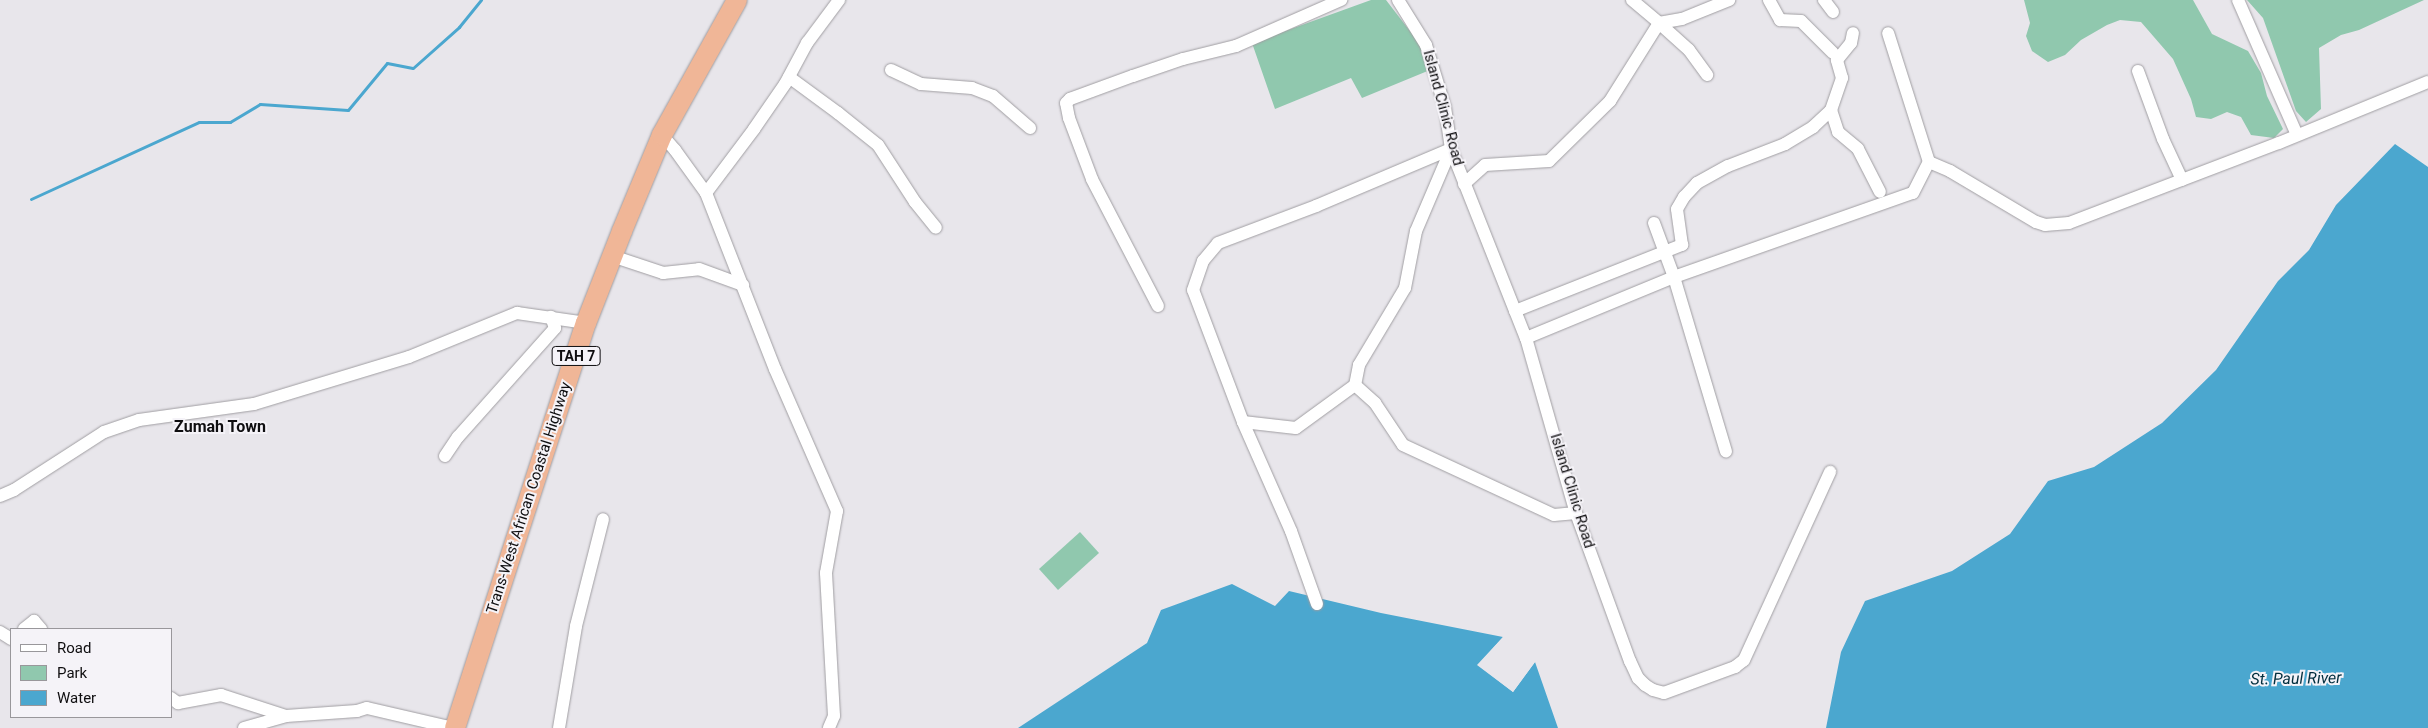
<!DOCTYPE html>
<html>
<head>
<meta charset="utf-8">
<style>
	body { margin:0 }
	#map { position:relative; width:2428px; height:728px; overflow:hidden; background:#e8e6eb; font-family:Roboto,sans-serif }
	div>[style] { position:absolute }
	.green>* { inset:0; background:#90c8ae }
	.water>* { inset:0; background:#4ba7cf }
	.pier>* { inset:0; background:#e8e6eb }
	.stream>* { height:3px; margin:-1.5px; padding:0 1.5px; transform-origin:1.5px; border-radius:1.5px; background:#4ba7cf }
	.roads { filter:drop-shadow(0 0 1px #a09ea2) drop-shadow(0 0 1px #a09ea2) }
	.minor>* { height:12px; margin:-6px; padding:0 6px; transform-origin:6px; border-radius:6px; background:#fff }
	.trunk>* { height:20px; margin:-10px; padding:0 10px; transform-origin:10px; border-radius:10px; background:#f0b697 }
	span { translate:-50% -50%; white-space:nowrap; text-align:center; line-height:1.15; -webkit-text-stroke:4px #f5f3f8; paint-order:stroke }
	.shield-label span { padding:1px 4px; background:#f5f3f8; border:1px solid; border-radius:4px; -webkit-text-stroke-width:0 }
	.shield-label { font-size:14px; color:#0f0e10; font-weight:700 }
	.street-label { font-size:15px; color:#0f0e10 }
	.neighbourhood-label { font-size:16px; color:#0f0e10; font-weight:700 }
	.water-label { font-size:16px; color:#022e3e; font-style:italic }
	.legend { position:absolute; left:10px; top:628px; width:162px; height:90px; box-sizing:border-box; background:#f5f3f8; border:1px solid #99979b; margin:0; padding:6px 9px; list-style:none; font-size:15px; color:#0f0e10 }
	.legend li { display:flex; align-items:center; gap:10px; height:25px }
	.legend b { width:25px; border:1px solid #99979b }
</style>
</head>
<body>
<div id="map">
	<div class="green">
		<div style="clip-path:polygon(1371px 0,1386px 0,1423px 48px,1430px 70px,1362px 98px,1351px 78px,1275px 109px,1252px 43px)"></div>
		<div style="clip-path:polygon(2024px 0,2193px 0,2212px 34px,2248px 51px,2261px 73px,2267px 96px,2283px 129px,2274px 138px,2251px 135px,2241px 117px,2227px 112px,2211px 119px,2196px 117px,2191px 99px,2173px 59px,2141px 22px,2120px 20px,2107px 25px,2081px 40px,2065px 55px,2048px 62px,2032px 51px,2026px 36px,2030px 23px)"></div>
		<div style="clip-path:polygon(2247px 0,2424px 0,2359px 30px,2341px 35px,2319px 48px,2321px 109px,2306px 122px,2296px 111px,2263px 18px)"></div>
		<div style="clip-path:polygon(1080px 532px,1099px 553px,1058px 590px,1039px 569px)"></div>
	</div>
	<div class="water">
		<div style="clip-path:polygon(2395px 144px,2428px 167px,2428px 728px,1826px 728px,1841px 652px,1865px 601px,1952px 571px,2010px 534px,2048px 481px,2094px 467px,2162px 423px,2216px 370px,2278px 281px,2309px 250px,2336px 205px)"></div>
		<div style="clip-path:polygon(1232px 584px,1275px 606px,1289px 591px,1381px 613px,1503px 637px,1478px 665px,1513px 692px,1535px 662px,1558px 728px,1018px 728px,1147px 643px,1161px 610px)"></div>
	</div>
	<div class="pier">
		<div style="clip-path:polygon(1503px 637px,1505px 638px,1481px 665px,1512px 688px,1533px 660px,1535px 662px,1513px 692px,1477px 665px)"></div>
	</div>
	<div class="stream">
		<div style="left:31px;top:199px;width:185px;rotate:-24.6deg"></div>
		<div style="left:199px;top:122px;width:31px"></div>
		<div style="left:230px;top:122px;width:35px;rotate:-31deg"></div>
		<div style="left:260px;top:104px;width:88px;rotate:3.9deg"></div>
		<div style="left:348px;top:110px;width:61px;rotate:-50.3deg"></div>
		<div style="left:387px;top:63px;width:26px;rotate:11deg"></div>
		<div style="left:413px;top:68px;width:62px;rotate:-41.7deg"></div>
		<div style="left:459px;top:27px;width:35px;rotate:-51deg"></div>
	</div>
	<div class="roads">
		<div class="minor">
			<div style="left:1398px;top:0;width:53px;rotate:58.1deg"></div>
			<div style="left:1426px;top:45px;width:65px;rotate:73deg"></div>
			<div style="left:1445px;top:107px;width:42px;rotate:81.9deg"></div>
			<div style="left:1451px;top:149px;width:203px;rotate:68.4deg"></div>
			<div style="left:1526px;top:338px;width:182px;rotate:74.1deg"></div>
			<div style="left:1576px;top:513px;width:158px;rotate:70deg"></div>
			<div style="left:1630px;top:661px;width:19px;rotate:65deg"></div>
			<div style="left:1638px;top:678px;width:10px;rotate:45deg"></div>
			<div style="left:1645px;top:685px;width:9px;rotate:32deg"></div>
			<div style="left:1653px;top:690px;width:11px;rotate:15deg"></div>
			<div style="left:1664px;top:693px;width:76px;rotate:-20.1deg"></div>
			<div style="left:1735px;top:667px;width:11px;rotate:-38deg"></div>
			<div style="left:1744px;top:660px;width:207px;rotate:-65.4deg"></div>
			<div style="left:1632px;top:0;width:35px;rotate:40deg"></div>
			<div style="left:1659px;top:23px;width:23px;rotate:-10deg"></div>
			<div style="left:1682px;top:19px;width:51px;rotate:-22deg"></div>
			<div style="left:1769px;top:0;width:23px;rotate:61deg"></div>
			<div style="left:1780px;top:20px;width:21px;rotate:3deg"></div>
			<div style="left:1801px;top:21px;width:45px;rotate:45deg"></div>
			<div style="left:1824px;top:0;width:15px;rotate:53deg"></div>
			<div style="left:2238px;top:0;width:147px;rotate:66.4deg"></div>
			<div style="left:891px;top:70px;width:33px;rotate:25deg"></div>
			<div style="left:921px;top:84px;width:51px;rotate:4.5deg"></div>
			<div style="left:972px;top:88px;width:22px;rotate:21deg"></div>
			<div style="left:993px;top:96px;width:49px;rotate:40.9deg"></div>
			<div style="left:2138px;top:71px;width:72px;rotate:69.8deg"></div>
			<div style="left:2163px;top:139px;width:45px;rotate:65.1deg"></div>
			<div style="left:789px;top:77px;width:61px;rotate:36.3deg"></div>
			<div style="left:838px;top:113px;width:51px;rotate:38.7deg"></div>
			<div style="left:878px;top:145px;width:68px;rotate:57deg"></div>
			<div style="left:915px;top:202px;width:33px;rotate:51deg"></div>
			<div style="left:1831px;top:110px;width:23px;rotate:72deg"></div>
			<div style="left:1838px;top:132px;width:26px;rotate:40deg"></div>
			<div style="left:1858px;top:149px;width:48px;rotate:62.9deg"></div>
			<div style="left:662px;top:135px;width:20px;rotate:49deg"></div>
			<div style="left:675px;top:150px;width:53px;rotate:54.2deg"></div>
			<div style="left:706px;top:193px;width:189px;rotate:68.6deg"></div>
			<div style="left:775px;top:369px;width:155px;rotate:66.4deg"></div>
			<div style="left:837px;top:511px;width:63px;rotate:100.1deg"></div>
			<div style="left:826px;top:573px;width:143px;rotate:86.8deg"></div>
			<div style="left:834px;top:716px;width:13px;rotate:113deg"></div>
			<div style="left:1929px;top:162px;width:23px;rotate:23deg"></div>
			<div style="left:1950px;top:171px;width:100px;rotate:30.7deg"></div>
			<div style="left:2036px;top:222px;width:9px;rotate:18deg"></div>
			<div style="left:2045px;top:225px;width:24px;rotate:-5deg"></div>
			<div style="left:2069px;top:223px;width:225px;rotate:-20.9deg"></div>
			<div style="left:2279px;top:143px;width:161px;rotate:-22.3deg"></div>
			<div style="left:1464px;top:184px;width:28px;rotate:-42deg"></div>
			<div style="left:1485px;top:165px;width:64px;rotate:-3.6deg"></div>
			<div style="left:1549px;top:161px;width:86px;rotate:-44.5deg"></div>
			<div style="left:1610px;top:101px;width:92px;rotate:-57.9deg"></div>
			<div style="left:1659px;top:23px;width:40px;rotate:42deg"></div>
			<div style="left:1689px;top:50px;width:31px;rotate:54deg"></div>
			<div style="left:706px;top:193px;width:80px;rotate:-53.1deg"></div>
			<div style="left:754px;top:129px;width:55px;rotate:-55.4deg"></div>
			<div style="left:785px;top:84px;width:47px;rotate:-61.8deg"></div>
			<div style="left:807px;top:43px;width:54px;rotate:-53.3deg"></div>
			<div style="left:1654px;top:223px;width:58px;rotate:69.7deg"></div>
			<div style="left:1674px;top:277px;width:182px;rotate:73.4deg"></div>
			<div style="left:612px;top:256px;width:54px;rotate:18.4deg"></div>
			<div style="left:663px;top:273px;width:36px;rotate:-6deg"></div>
			<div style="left:699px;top:269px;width:47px;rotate:20deg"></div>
			<div style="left:1158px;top:306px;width:143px;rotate:-117.5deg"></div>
			<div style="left:1092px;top:179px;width:65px;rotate:-110.7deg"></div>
			<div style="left:1069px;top:118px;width:15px;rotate:-101deg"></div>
			<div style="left:1066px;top:103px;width:6px;rotate:-45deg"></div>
			<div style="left:1070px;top:99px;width:67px;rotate:-20.1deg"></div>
			<div style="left:1133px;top:76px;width:53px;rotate:-18.8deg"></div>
			<div style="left:1183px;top:59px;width:55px;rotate:-13.8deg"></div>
			<div style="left:1236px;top:46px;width:115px;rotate:-23.7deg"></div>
			<div style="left:1515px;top:311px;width:180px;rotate:-21.6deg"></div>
			<div style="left:1682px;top:245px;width:36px;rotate:-98deg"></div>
			<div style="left:1677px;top:209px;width:14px;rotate:-60deg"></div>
			<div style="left:1684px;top:197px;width:19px;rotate:-47deg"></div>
			<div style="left:1697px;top:183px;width:35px;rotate:-29deg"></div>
			<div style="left:1728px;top:166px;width:61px;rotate:-21.1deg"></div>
			<div style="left:1785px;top:144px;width:33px;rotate:-31deg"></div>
			<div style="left:1813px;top:127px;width:25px;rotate:-43deg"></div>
			<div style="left:1831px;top:110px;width:34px;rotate:-71deg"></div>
			<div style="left:1842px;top:78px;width:19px;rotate:-106deg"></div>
			<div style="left:1837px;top:60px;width:22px;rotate:-51deg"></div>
			<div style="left:1851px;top:43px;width:10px;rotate:-79deg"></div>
			<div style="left:1526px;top:338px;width:160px;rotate:-22.4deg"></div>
			<div style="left:1674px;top:277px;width:253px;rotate:-19.4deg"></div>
			<div style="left:1913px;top:193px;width:35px;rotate:-63deg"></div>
			<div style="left:1929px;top:162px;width:135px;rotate:-107.6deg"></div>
			<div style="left:1243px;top:422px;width:53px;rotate:6.5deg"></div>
			<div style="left:1296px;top:428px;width:73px;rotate:-36.1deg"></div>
			<div style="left:1355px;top:385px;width:27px;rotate:42deg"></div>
			<div style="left:1375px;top:403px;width:50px;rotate:56.3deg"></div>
			<div style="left:1403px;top:445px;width:166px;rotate:24.9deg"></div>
			<div style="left:1554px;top:515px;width:22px;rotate:-5deg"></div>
			<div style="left:445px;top:456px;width:23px;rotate:-56deg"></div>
			<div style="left:458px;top:437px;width:146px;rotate:-48.3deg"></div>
			<div style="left:555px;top:328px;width:12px;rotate:-110deg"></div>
			<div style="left:0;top:496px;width:15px;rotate:-23deg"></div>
			<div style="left:14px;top:490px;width:107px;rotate:-32.8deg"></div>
			<div style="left:104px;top:432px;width:37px;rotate:-19deg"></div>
			<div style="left:139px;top:420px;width:116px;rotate:-7.9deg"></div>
			<div style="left:254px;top:404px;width:162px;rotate:-16.9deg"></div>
			<div style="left:409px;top:357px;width:117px;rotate:-22.2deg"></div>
			<div style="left:517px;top:313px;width:70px;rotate:8.2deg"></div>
			<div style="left:1317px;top:604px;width:77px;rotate:-109.6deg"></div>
			<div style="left:1291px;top:531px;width:119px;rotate:-113.8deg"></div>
			<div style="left:1243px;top:422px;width:141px;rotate:-110.7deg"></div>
			<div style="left:1193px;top:290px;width:31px;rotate:-71deg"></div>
			<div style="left:1203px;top:261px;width:23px;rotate:-50deg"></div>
			<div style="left:1218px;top:243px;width:105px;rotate:-20.7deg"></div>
			<div style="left:1316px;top:206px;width:147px;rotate:-22.9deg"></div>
			<div style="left:1451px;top:149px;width:89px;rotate:113.1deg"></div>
			<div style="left:1416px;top:231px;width:58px;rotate:100.9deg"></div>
			<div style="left:1405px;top:288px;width:90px;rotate:120.9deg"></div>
			<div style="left:1359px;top:365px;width:20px;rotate:101deg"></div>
			<div style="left:24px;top:629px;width:13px;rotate:-39deg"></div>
			<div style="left:34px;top:621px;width:11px;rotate:49deg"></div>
			<div style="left:0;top:632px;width:13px;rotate:32deg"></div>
			<div style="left:171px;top:698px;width:9px;rotate:36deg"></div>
			<div style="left:178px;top:703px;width:44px;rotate:-10.5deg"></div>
			<div style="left:221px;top:695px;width:68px;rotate:17.9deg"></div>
			<div style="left:244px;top:728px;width:44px;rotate:-15.9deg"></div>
			<div style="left:286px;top:716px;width:71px;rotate:-4deg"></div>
			<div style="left:357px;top:711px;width:10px;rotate:-17deg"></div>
			<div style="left:367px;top:708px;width:88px;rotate:13.1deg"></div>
			<div style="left:559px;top:728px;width:103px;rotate:-80.5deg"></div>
			<div style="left:576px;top:626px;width:110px;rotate:-75.8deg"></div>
		</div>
		<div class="trunk">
			<div style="left:455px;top:728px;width:426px;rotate:-72.1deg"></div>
			<div style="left:586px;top:323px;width:99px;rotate:-68.6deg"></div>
			<div style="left:622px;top:231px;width:104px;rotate:-67.4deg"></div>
			<div style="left:662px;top:135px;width:154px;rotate:-60.9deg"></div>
		</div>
	</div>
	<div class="shield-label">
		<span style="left:576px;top:356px">TAH 7</span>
	</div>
	<div class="street-label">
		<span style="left:1443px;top:108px;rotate:75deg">Island Clinic Road</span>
		<span style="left:1572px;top:491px;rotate:73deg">Island Clinic Road</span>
		<span style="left:529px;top:498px;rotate:-72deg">Trans-West African Coastal Highway</span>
	</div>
	<div class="neighbourhood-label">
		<span style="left:220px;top:427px">Zumah Town</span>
	</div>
	<div class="water-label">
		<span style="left:2296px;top:679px;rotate:-1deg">St. Paul River</span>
	</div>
	<ul class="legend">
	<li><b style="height:6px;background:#fff"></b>Road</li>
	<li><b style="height:14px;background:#90c8ae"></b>Park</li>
	<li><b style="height:14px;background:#4ba7cf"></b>Water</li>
	</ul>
</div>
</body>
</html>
